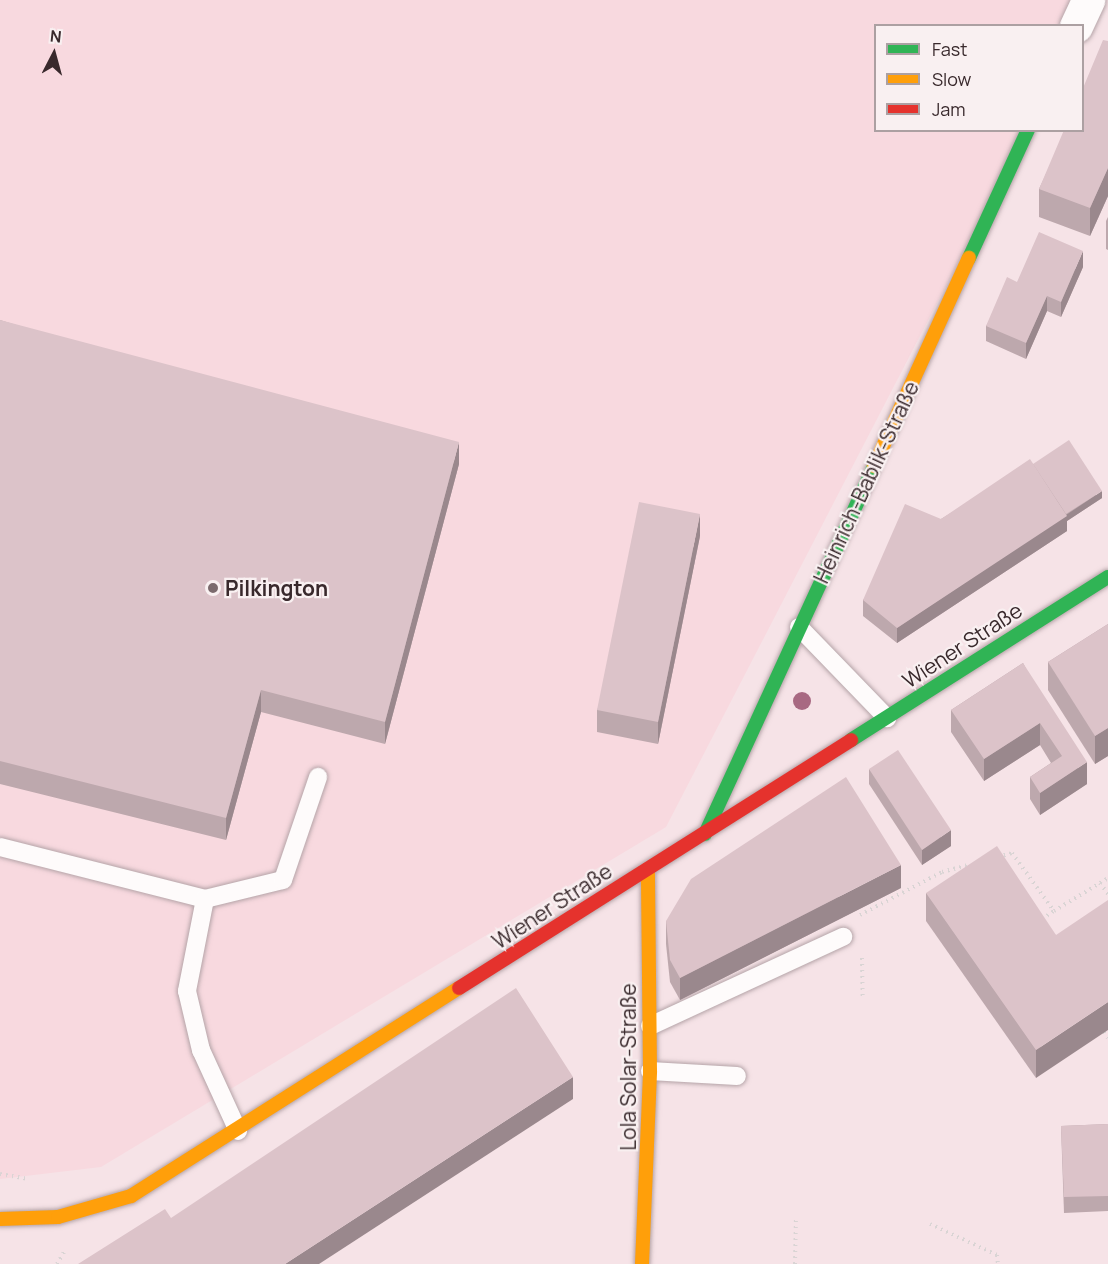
<!DOCTYPE html>
<html>
<head>
<meta charset="utf-8">
<style>
	body { margin:0 }
	#map { position:relative; width:1108px; height:1264px; overflow:hidden; background:#f6e3e7; font-family:Manrope,sans-serif }
	div>[style] { position:absolute }
	.built>* { inset:0; background:#f8d9df }
	.path>* { height:4px; margin-top:-2px; transform-origin:0; background:repeating-linear-gradient(90deg,#d9d4d4 0 1.5px,transparent 0 6px) }
	.roads { filter:drop-shadow(0 0 2px #b5a4a8) drop-shadow(0 0 2px #b5a4a8) }
	.lane>* { height:18px; margin:-9px; padding:0 9px; transform-origin:9px; border-radius:9px; background:#fefbfb }
	.street>* { height:33px; margin:-16.5px; padding:0 16.5px; transform-origin:16.5px; border-radius:16.5px; background:#fefbfb }
	.fast>* { height:14px; margin:-7px; padding:0 7px; transform-origin:7px; border-radius:7px; background:#30b455 }
	.slow>* { height:14px; margin:-7px; padding:0 7px; transform-origin:7px; border-radius:7px; background:#ff9f0a }
	.jam>* { height:14px; margin:-7px; padding:0 7px; transform-origin:7px; border-radius:7px; background:#e5322d }
	.trees>* { width:18px; height:18px; margin:-9px; border-radius:50%; background:#a86982 }
	.wall>* { inset:0; background:#bda8ad }
	.shaded-wall>* { inset:0; background:#9a888d }
	.building>* { inset:0; background:#dcc3c9 }
	.dots>* { width:16px; height:16px; translate:-50% -50%; box-sizing:border-box; border:3px solid #f9f0f1; border-radius:50% }
	span { translate:-50% -50%; white-space:nowrap; text-align:center; line-height:1.15; -webkit-text-stroke:4.5px #f9f0f1; paint-order:stroke }
	.street-label { font-size:21px; color:#39292c }
	.poi-label { font-size:21px; color:#39292c; font-weight:700 }
	.left { translate:0 -50%; text-align:left }
	.legend { position:absolute; left:874px; top:24px; width:210px; height:108px; box-sizing:border-box; background:#f9f0f1; border:2px solid #aca0a2; margin:0; padding:8px 10px; list-style:none; font-size:18px; color:#39292c }
	.legend li { display:flex; align-items:center; gap:12px; height:30px }
	.legend b { width:30px; border:2px solid #aca0a2 }
	.north { position:absolute; left:24px; top:24px; width:60px; height:60px; -webkit-text-stroke:4px #f9f0f1; paint-order:stroke; rotate:6deg; font-size:16px; font-weight:700; line-height:24px; text-align:center; color:#39292c }
	.north::after { content:''; display:block; margin:auto; width:21px; height:27px; background:#39292c; clip-path:polygon(50% 0,100% 100%,50% 72%,0 100%) }
</style>
</head>
<body>
<div id="map">
	<div class="built">
		<div style="clip-path:polygon(0 0,1094px 0,1080px 25px,876px 26px,876px 130px,1026px 131px,666px 827px,101px 1167px,0 1179px)"></div>
	</div>
	<div class="path">
		<div style="left:998px;top:857px;width:15px;rotate:-16deg"></div>
		<div style="left:1012px;top:853px;width:72px;rotate:54.1deg"></div>
		<div style="left:1054px;top:911px;width:63px;rotate:-31.4deg"></div>
		<div style="left:1100px;top:883px;width:14px;rotate:54deg"></div>
		<div style="left:860px;top:915px;width:93px;rotate:-27.7deg"></div>
		<div style="left:942px;top:872px;width:30px;rotate:-15deg"></div>
		<div style="left:1042px;top:919px;width:14px;rotate:-34deg"></div>
		<div style="left:862px;top:958px;width:39px;rotate:89deg"></div>
		<div style="left:1104px;top:1032px;width:7px;rotate:56deg"></div>
		<div style="left:0;top:1174px;width:29px;rotate:10deg"></div>
		<div style="left:930px;top:1224px;width:74px;rotate:24.8deg"></div>
		<div style="left:997px;top:1255px;width:9px;rotate:84deg"></div>
		<div style="left:57px;top:1264px;width:14px;rotate:-60deg"></div>
		<div style="left:795px;top:1264px;width:47px;rotate:-88.8deg"></div>
	</div>
	<div class="roads">
		<div class="lane">
			<div style="left:799px;top:627px;width:127px;rotate:46deg"></div>
			<div style="left:0;top:847px;width:211px;rotate:14.2deg"></div>
			<div style="left:205px;top:899px;width:94px;rotate:101.1deg"></div>
			<div style="left:187px;top:991px;width:61px;rotate:76.7deg"></div>
			<div style="left:201px;top:1050px;width:89px;rotate:65.4deg"></div>
			<div style="left:205px;top:899px;width:80px;rotate:-13.7deg"></div>
			<div style="left:283px;top:880px;width:109px;rotate:-71.2deg"></div>
			<div style="left:650px;top:1026px;width:213px;rotate:-24.8deg"></div>
			<div style="left:650px;top:1071px;width:87px;rotate:3.3deg"></div>
		</div>
		<div class="street">
			<div style="left:1076px;top:26px;width:29px;rotate:-65deg"></div>
		</div>
		<div class="fast">
			<div style="left:969px;top:258px;width:141px;rotate:-65.3deg"></div>
			<div style="left:851px;top:740px;width:304px;rotate:-32.4deg"></div>
			<div style="left:705px;top:834px;width:405px;rotate:-65.3deg"></div>
		</div>
		<div class="slow">
			<div style="left:874px;top:466px;width:229px;rotate:-65.5deg"></div>
			<div style="left:0;top:1219px;width:58px;rotate:-2deg"></div>
			<div style="left:58px;top:1217px;width:76px;rotate:-16deg"></div>
			<div style="left:131px;top:1196px;width:388px;rotate:-32.4deg"></div>
			<div style="left:642px;top:1264px;width:193px;rotate:-87.6deg"></div>
			<div style="left:650px;top:1071px;width:202px;rotate:-90.6deg"></div>
		</div>
		<div class="jam">
			<div style="left:459px;top:988px;width:464px;rotate:-32.3deg"></div>
		</div>
	</div>
	<div class="trees">
		<div style="left:802px;top:701px"></div>
	</div>
	<div class="wall">
		<div style="clip-path:polygon(1108px 41px,1108px 196px,1090px 236px,1039px 217px,1039px 189px)"></div>
		<div style="clip-path:polygon(1108px 217px,1108px 250px,1106px 249px,1106px 221px)"></div>
		<div style="clip-path:polygon(1083px 267px,1061px 317px,1047px 311px,1026px 359px,986px 341px,986px 326px,1017px 282px)"></div>
		<div style="clip-path:polygon(0 320px,459px 464px,385px 744px,261px 712px,226px 840px,0 784px)"></div>
		<div style="clip-path:polygon(1033px 464px,1102px 498px,1067px 521px,1067px 531px,897px 643px,863px 616px,863px 600px,941px 519px)"></div>
		<div style="clip-path:polygon(700px 536px,658px 744px,597px 732px,597px 710px)"></div>
		<div style="clip-path:polygon(1108px 624px,1108px 756px,1095px 764px,1048px 690px,1048px 662px)"></div>
		<div style="clip-path:polygon(1023px 663px,1087px 784px,1040px 815px,1030px 799px,1030px 777px,1051px 763px,1040px 745px,984px 781px,951px 732px,951px 710px)"></div>
		<div style="clip-path:polygon(869px 769px,951px 846px,922px 865px,869px 784px)"></div>
		<div style="clip-path:polygon(901px 888px,680px 1000px,670px 982px,666px 944px,666px 921px)"></div>
		<div style="clip-path:polygon(926px 893px,1056px 935px,1036px 1078px,926px 921px)"></div>
		<div style="clip-path:polygon(1108px 1124px,1108px 1211px,1064px 1213px,1061px 1126px)"></div>
	</div>
	<div class="shaded-wall">
		<div style="clip-path:polygon(1108px 168px,1108px 196px,1090px 236px,1090px 208px)"></div>
		<div style="clip-path:polygon(1083px 251px,1083px 267px,1061px 317px,1061px 302px)"></div>
		<div style="clip-path:polygon(1047px 296px,1047px 311px,1026px 359px,1026px 343px)"></div>
		<div style="clip-path:polygon(459px 442px,459px 464px,385px 744px,385px 722px)"></div>
		<div style="clip-path:polygon(1102px 491px,1102px 498px,1067px 521px,1067px 531px,897px 643px,897px 628px)"></div>
		<div style="clip-path:polygon(700px 514px,700px 536px,658px 744px,658px 722px)"></div>
		<div style="clip-path:polygon(261px 690px,261px 712px,226px 840px,226px 818px)"></div>
		<div style="clip-path:polygon(1040px 723px,1040px 745px,984px 781px,984px 759px)"></div>
		<div style="clip-path:polygon(1108px 728px,1108px 756px,1095px 764px,1095px 736px)"></div>
		<div style="clip-path:polygon(1087px 762px,1087px 784px,1040px 815px,1040px 793px)"></div>
		<div style="clip-path:polygon(951px 830px,951px 846px,922px 865px,922px 850px)"></div>
		<div style="clip-path:polygon(901px 865px,901px 888px,680px 1000px,680px 978px)"></div>
		<div style="clip-path:polygon(1108px 1002px,1108px 1030px,1036px 1078px,1036px 1050px)"></div>
		<div style="clip-path:polygon(573px 1077px,573px 1099px,319px 1264px,285px 1264px)"></div>
	</div>
	<div class="building">
		<div style="clip-path:polygon(1103px 40px,1108px 41px,1108px 168px,1090px 208px,1039px 189px,1064px 130px,1083px 130px,1083px 88px)"></div>
		<div style="clip-path:polygon(1039px 232px,1083px 251px,1061px 302px,1047px 296px,1026px 343px,986px 326px,1007px 277px,1017px 282px)"></div>
		<div style="clip-path:polygon(0 320px,459px 442px,385px 722px,261px 690px,226px 818px,0 761px)"></div>
		<div style="clip-path:polygon(1069px 440px,1102px 491px,1066px 514px,1033px 464px)"></div>
		<div style="clip-path:polygon(1030px 459px,1067px 516px,897px 628px,863px 600px,905px 504px,941px 519px)"></div>
		<div style="clip-path:polygon(639px 502px,700px 514px,658px 722px,597px 710px)"></div>
		<div style="clip-path:polygon(1108px 624px,1108px 728px,1095px 736px,1048px 662px)"></div>
		<div style="clip-path:polygon(1023px 663px,1087px 762px,1040px 793px,1030px 777px,1062px 756px,1040px 723px,984px 759px,951px 710px)"></div>
		<div style="clip-path:polygon(898px 750px,951px 830px,922px 850px,869px 769px)"></div>
		<div style="clip-path:polygon(846px 777px,901px 865px,680px 978px,670px 960px,666px 921px,691px 879px)"></div>
		<div style="clip-path:polygon(997px 846px,1056px 935px,1108px 900px,1108px 1002px,1036px 1050px,926px 893px)"></div>
		<div style="clip-path:polygon(516px 988px,573px 1077px,285px 1264px,78px 1264px,165px 1209px,171px 1218px)"></div>
		<div style="clip-path:polygon(1108px 1124px,1108px 1196px,1064px 1197px,1061px 1126px)"></div>
	</div>
	<div class="dots">
		<div style="left:213px;top:588px;background:#7b6a6d"></div>
	</div>
	<div class="street-label">
		<span style="left:866px;top:482px;rotate:-65deg">Heinrich-Bablik-Straße</span>
		<span style="left:962px;top:645px;rotate:-33deg">Wiener Straße</span>
		<span style="left:552px;top:906px;rotate:-33deg">Wiener Straße</span>
		<span style="left:628px;top:1067px;rotate:-90deg">Lola Solar-Straße</span>
	</div>
	<div class="poi-label">
		<span class="left" style="left:225px;top:588px">Pilkington</span>
	</div>
	<ul class="legend">
	<li><b style="height:8px;background:#30b455"></b>Fast</li>
	<li><b style="height:8px;background:#ff9f0a"></b>Slow</li>
	<li><b style="height:8px;background:#e5322d"></b>Jam</li>
	</ul>
	<div class="north">N</div>
</div>
</body>
</html>
